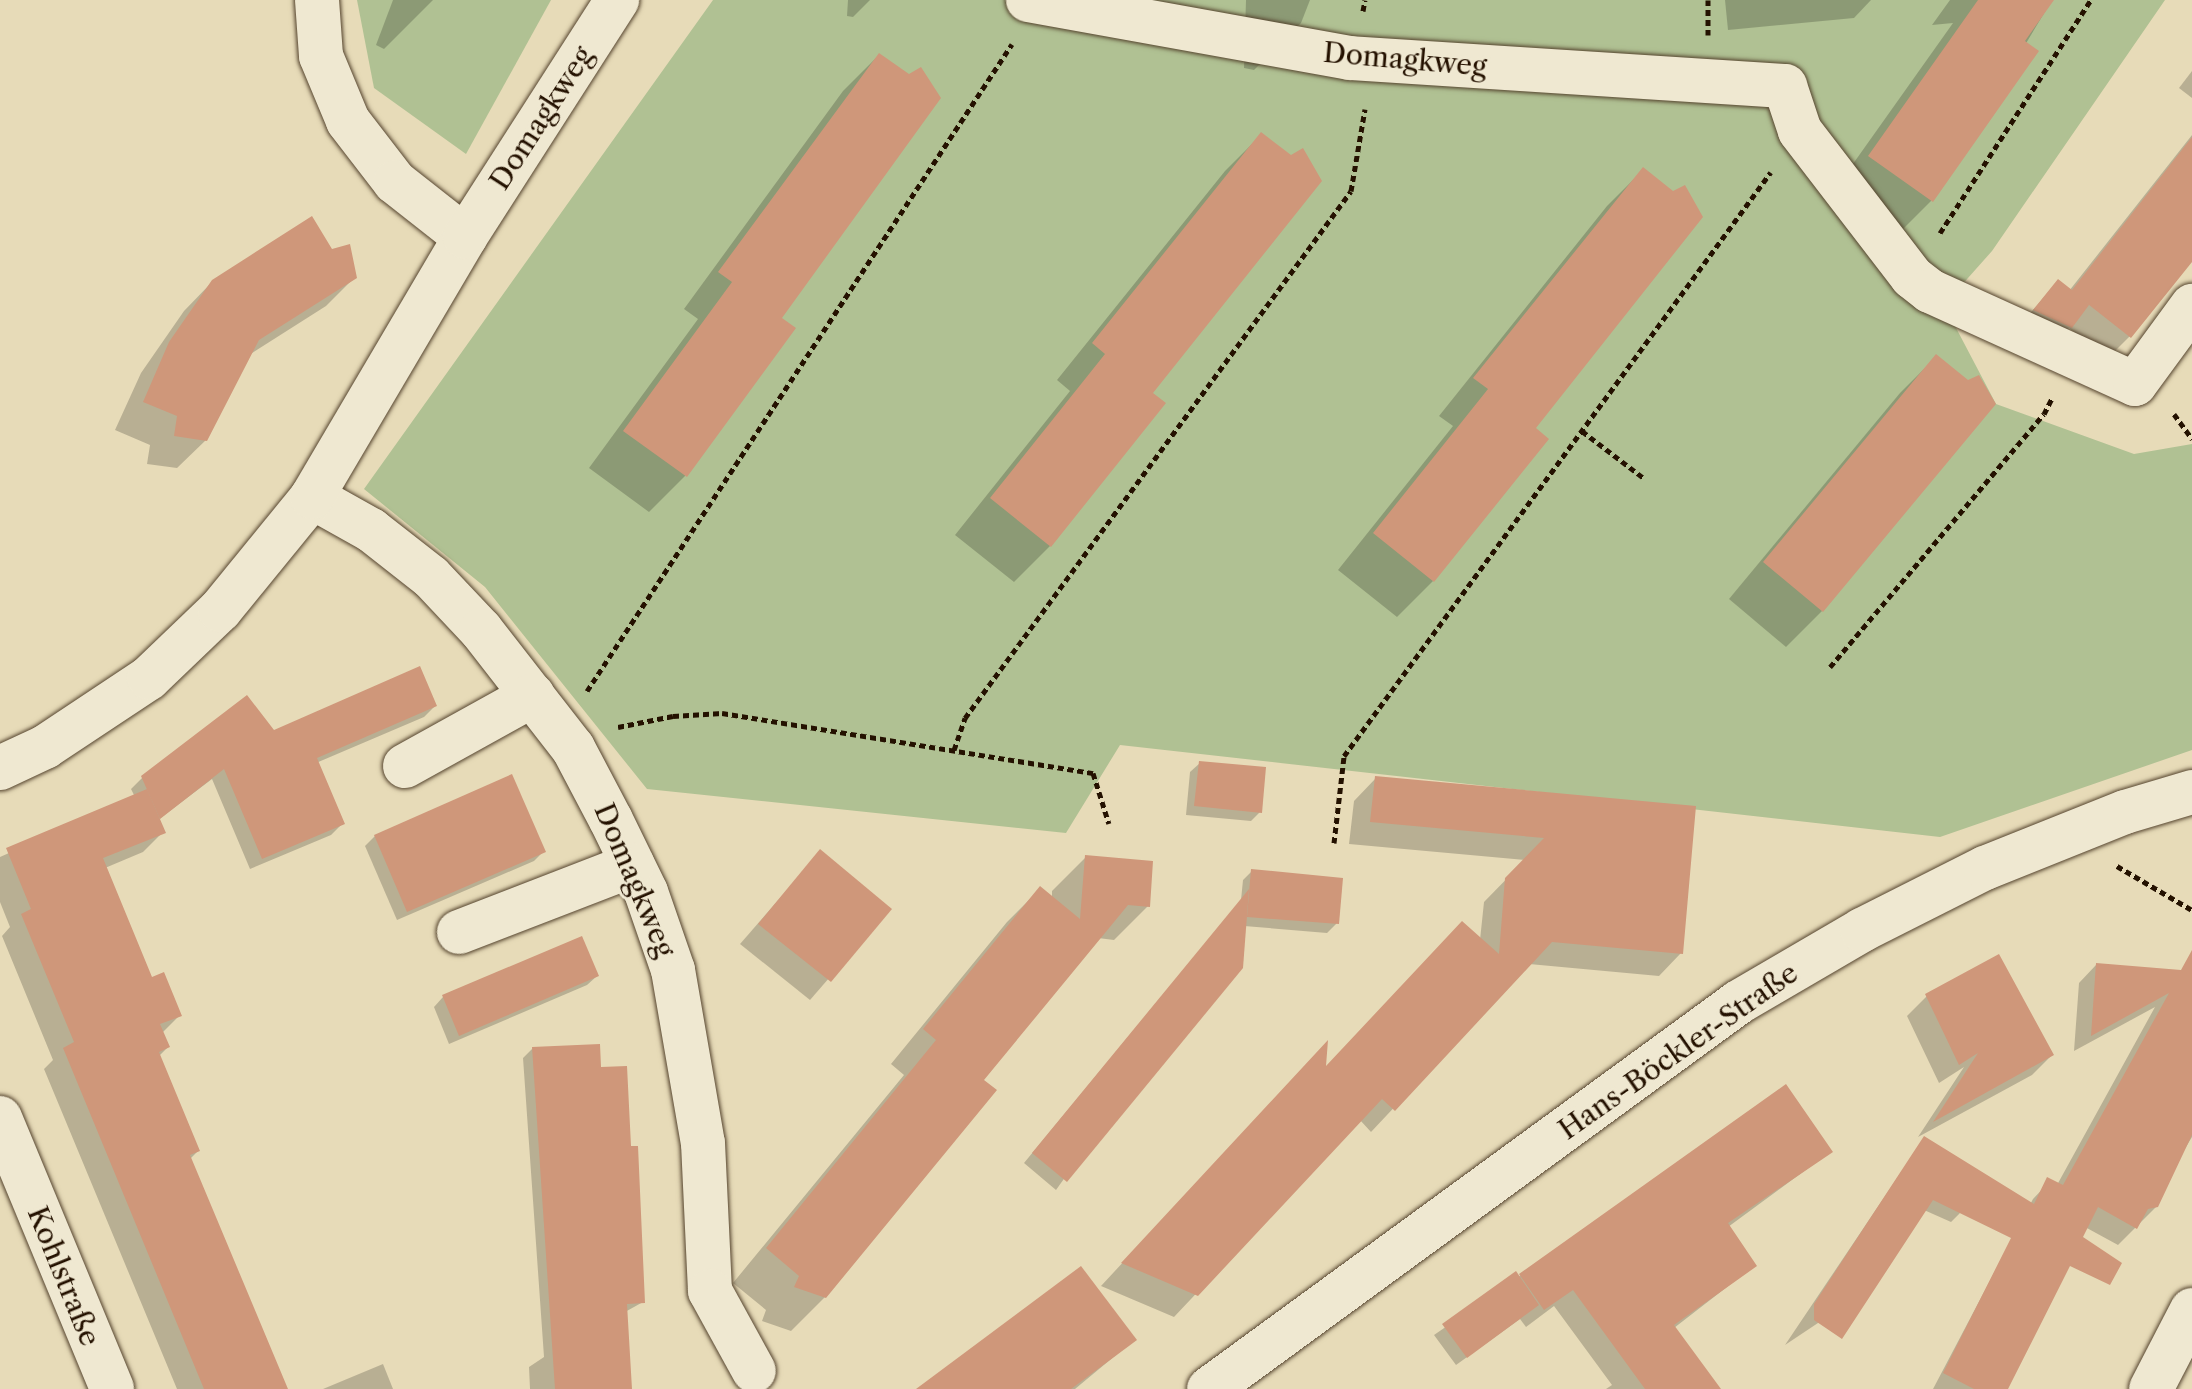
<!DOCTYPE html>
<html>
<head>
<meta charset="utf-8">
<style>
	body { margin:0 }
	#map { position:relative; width:2192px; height:1389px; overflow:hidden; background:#e7dbb8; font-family:"Libre Caslon Text",serif }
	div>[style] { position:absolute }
	.green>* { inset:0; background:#b0c193 }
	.shadow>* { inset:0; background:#0003 }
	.building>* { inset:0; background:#cf977a }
	.path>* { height:5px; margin-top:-2.5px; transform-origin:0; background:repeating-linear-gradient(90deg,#241100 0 6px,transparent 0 10px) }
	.roads { filter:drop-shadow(0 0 2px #55442e) drop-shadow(0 0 2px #55442e) }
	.minor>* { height:44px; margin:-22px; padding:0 22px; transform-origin:22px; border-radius:22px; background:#efe8d1 }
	span { translate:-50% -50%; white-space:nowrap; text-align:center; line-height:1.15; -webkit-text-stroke:6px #efe8d1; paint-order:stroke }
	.street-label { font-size:28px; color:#241100 }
</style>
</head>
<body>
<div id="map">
	<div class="green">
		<div style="clip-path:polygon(357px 0,551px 0,466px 154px,374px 88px)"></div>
		<div style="clip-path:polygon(713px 0,2165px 0,1992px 251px,1944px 305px,1996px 404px,2134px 454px,2192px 444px,2192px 750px,1940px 837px,1120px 745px,1066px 833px,647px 789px,485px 587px,364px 489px)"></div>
	</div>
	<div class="shadow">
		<div style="clip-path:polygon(393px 0,433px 0,384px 49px,376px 45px)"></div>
		<div style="clip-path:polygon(848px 0,870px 0,853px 17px,847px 16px)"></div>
		<div style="clip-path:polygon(1246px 0,1310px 0,1301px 23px,1254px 70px,1244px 68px)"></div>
		<div style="clip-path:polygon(1725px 0,1871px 0,1854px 18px,1728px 30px)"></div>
		<div style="clip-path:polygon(1950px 0,2052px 0,1932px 200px,1896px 236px,1833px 192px,1953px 23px,1932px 25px)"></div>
		<div style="clip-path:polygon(879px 55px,780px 319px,794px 329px,685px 476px,649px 512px,589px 468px,698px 319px,684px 309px,843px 91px)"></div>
		<div style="clip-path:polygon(2192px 71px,2192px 98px,2179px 88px)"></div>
		<div style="clip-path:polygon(1261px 135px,1151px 393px,1050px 546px,1014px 582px,955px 535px,1070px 391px,1057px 380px,1225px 171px)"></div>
		<div style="clip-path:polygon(2192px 135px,2192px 259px,2130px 336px,2108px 358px,2069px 328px,2048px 349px,2013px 333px,2058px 281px,2069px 291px)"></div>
		<div style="clip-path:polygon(1643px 170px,1533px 428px,1433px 581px,1397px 617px,1338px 570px,1453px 426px,1439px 416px,1607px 206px)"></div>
		<div style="clip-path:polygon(331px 251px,355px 277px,326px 306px,249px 355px,206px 440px,177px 468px,147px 464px,150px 445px,115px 430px,141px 373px,184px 311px,213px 281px)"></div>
		<div style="clip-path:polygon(1936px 357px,1994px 404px,1822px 611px,1786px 647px,1729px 599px,1900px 393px)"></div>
		<div style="clip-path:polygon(435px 706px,424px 717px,316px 763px,342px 824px,331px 835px,250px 869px,212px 779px,158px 820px,163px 832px,143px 852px,105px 868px,151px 980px,179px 1016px,162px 1033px,168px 1047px,159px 1056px,198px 1151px,190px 1159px,286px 1389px,177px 1389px,44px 1069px,53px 1060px,2px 936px,10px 927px,0 902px,0 857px,135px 797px,131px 789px,143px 777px,273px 732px)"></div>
		<div style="clip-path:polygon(1200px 763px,1260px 812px,1251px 821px,1186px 815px,1190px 772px)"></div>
		<div style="clip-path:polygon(1376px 778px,1694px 807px,1681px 953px,1659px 976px,1529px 964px,1371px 1132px,1360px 1120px,1174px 1317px,1101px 1286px,1306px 1065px,1324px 1070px,1480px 940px,1484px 902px,1525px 860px,1349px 844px,1354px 801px)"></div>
		<div style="clip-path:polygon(375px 836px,544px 851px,534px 861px,397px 920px,365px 846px)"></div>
		<div style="clip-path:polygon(820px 852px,889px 909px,810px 1000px,740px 944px)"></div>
		<div style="clip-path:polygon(1086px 857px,1148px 906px,1114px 940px,1098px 938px,982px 1080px,825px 1297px,791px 1331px,762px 1321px,766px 1310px,733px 1283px,904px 1075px,891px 1064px,1007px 922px,1040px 889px,1052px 898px,1052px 891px)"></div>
		<div style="clip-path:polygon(1252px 871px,1337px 923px,1327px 933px,1244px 926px,1056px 1190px,1024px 1163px,1241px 900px,1243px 880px)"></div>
		<div style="clip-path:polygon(2096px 965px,2192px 973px,2192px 1137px,2164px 1183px,2157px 1206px,2118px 1245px,2085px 1227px,2005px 1389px,1933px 1389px,2033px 1199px,2050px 1181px,2057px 1185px,2155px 1007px,2074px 1051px,2079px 983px)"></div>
		<div style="clip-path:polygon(597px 976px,587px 985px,449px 1044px,434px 1007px,443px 997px)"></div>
		<div style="clip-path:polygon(1927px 996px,2052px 1055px,2032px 1075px,1918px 1137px,1964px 1067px,1939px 1083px,1907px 1016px)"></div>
		<div style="clip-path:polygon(533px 1048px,599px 1069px,643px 1302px,625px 1312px,629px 1389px,530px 1389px,529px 1367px,544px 1357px,523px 1058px)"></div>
		<div style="clip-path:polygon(1924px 1138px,1960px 1213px,1951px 1222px,1924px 1210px,1869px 1289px,1785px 1345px)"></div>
		<div style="clip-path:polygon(1830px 1152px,1728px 1227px,1754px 1266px,1674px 1328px,1719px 1389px,1606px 1389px,1612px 1385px,1554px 1306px,1526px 1327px,1520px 1319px,1456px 1365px,1434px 1335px,1521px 1275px)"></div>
		<div style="clip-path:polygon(1134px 1340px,1075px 1389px,919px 1389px)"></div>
		<div style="clip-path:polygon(383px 1364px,393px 1389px,323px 1389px)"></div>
	</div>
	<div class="building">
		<div style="clip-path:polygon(1978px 0,2054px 0,2025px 41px,2039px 51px,1933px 202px,1868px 156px)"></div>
		<div style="clip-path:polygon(879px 53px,909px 74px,921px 67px,941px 98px,782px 318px,796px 328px,687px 477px,623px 431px,732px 282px,718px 272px)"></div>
		<div style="clip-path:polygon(1261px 132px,1291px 155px,1303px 148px,1322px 181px,1153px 393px,1166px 403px,1051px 547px,990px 498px,1105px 354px,1092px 343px)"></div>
		<div style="clip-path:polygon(2192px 137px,2192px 262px,2131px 338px,2079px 297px,2089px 305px,2072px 328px,2033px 310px,2058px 279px,2072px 290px)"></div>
		<div style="clip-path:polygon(1643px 167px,1673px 191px,1685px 185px,1703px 217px,1536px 428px,1549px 439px,1434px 582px,1373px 533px,1488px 389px,1473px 378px)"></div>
		<div style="clip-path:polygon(312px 216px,332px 249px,350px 244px,357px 278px,259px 340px,207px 441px,174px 436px,177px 416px,143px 402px,169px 342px,212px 280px)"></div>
		<div style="clip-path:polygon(1936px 354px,1968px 380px,1979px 375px,1996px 404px,1823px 612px,1763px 562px)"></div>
		<div style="clip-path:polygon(420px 666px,437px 706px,317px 758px,345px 824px,262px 859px,224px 769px,160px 819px,141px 776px,247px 695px,274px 730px)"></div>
		<div style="clip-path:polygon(1199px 761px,1266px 767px,1262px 813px,1194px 806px)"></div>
		<div style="clip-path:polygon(512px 774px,546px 852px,407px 912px,374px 835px)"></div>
		<div style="clip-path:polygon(1375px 776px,1696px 806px,1683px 954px,1552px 942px,1395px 1111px,1382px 1099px,1198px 1296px,1121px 1263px,1328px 1040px,1326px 1066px,1462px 921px,1499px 954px,1505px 878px,1544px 838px,1370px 822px)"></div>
		<div style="clip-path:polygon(147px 789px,166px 833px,103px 858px,152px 977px,164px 972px,182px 1016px,160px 1024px,170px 1047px,159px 1052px,200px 1151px,190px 1155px,288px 1389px,204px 1389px,63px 1048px,74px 1042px,21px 914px,31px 909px,6px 848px)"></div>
		<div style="clip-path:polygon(820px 849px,892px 909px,831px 982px,758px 924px)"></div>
		<div style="clip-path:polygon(1085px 855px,1153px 861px,1150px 907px,1128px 905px,984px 1080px,997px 1090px,826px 1298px,794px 1287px,799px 1276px,766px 1248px,936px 1040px,923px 1029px,1040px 886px,1080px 919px)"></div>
		<div style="clip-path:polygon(1251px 869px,1343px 878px,1339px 924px,1247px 917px)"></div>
		<div style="clip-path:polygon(1249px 889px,1243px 968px,1067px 1182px,1032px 1153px)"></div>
		<div style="clip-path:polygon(582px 936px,599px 976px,459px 1036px,442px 995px)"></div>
		<div style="clip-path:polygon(2192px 950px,2192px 1135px,2158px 1207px,2148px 1209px,2137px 1229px,2098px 1207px,2083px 1237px,2122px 1263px,2110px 1285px,2070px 1266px,2008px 1389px,1974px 1389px,1943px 1373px,2011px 1238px,1933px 1200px,1842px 1339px,1814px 1320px,1814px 1304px,1924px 1136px,2034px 1204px,2047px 1177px,2063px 1185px,2169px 993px,2091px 1036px,2096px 963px,2181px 970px)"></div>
		<div style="clip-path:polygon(1999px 954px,2054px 1055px,1933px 1122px,1978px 1053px,1959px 1065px,1925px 994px)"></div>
		<div style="clip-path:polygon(600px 1044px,601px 1067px,627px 1066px,631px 1146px,638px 1146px,645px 1303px,627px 1304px,632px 1389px,555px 1389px,532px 1047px)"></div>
		<div style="clip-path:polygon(1786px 1084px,1833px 1152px,1728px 1223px,1757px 1266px,1674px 1325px,1721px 1389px,1645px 1389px,1573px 1290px,1544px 1310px,1519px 1274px)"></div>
		<div style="clip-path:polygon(1081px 1266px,1137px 1340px,1071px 1389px,916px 1389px)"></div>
		<div style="clip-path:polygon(1516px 1271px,1539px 1305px,1467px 1358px,1442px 1324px)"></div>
	</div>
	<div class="path">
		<div style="left:1708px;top:0;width:35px;rotate:90deg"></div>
		<div style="left:1363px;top:11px;width:11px;rotate:-80deg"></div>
		<div style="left:1940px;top:233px;width:278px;rotate:-57.1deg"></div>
		<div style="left:2174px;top:414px;width:31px;rotate:54deg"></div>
		<div style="left:1582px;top:431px;width:79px;rotate:37.3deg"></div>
		<div style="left:1830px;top:667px;width:331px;rotate:-49.8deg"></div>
		<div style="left:2044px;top:414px;width:18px;rotate:-63deg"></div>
		<div style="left:587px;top:691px;width:774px;rotate:-56.7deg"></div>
		<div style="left:618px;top:727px;width:56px;rotate:-11.3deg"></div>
		<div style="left:673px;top:716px;width:49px;rotate:-3.5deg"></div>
		<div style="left:722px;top:713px;width:376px;rotate:9.2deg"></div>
		<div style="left:1093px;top:773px;width:53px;rotate:72.6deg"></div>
		<div style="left:954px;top:750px;width:34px;rotate:-71deg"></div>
		<div style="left:965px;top:718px;width:653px;rotate:-53.78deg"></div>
		<div style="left:1351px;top:191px;width:83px;rotate:-80.3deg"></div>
		<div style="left:1334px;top:843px;width:88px;rotate:-83.4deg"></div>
		<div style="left:1344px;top:756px;width:723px;rotate:-53.83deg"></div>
		<div style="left:2117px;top:866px;width:87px;rotate:30.4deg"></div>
	</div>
	<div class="roads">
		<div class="minor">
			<div style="left:317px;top:0;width:56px;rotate:85.9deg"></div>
			<div style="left:321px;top:56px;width:70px;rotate:67.4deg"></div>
			<div style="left:348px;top:121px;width:77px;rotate:52.4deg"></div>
			<div style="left:395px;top:182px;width:89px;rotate:38.2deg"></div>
			<div style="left:1028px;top:0;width:327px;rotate:10.2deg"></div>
			<div style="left:1350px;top:58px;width:436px;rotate:3.7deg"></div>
			<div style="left:1785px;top:86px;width:47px;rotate:71.6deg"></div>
			<div style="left:1800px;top:131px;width:184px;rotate:52.5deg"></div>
			<div style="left:1912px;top:277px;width:23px;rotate:38deg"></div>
			<div style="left:1930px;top:291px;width:225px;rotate:24.4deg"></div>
			<div style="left:2135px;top:384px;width:97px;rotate:-53.8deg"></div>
			<div style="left:312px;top:497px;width:68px;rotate:29.2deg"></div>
			<div style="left:371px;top:530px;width:76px;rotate:38.1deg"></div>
			<div style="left:431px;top:577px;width:73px;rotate:46.7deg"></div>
			<div style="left:481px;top:630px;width:150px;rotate:52.1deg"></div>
			<div style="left:573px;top:748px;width:81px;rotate:62.2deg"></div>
			<div style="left:611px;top:820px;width:80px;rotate:64.1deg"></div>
			<div style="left:646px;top:892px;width:83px;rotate:70.9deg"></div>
			<div style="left:673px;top:970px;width:176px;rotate:80.2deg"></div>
			<div style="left:703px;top:1143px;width:148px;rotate:87.3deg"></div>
			<div style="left:710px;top:1291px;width:91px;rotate:61.2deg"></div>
			<div style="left:405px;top:766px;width:146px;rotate:-29deg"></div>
			<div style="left:0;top:768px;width:50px;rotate:-25deg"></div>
			<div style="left:45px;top:747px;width:125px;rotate:-33.6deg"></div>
			<div style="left:149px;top:678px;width:98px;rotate:-43.8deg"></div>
			<div style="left:220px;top:610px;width:146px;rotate:-50.8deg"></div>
			<div style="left:312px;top:497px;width:302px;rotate:-59.5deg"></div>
			<div style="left:465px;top:237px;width:282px;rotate:-57.3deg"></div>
			<div style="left:459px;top:932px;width:186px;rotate:-21.1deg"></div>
			<div style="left:0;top:1118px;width:293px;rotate:67.5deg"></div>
			<div style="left:1209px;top:1389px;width:656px;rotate:-36.14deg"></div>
			<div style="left:1739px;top:1002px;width:143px;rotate:-30.3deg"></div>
			<div style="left:1862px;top:930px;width:138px;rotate:-26.8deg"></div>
			<div style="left:1985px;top:868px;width:151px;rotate:-21.8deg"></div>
			<div style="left:2125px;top:812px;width:70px;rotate:-16.6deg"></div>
			<div style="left:2151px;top:1389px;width:89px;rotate:-62.6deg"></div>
		</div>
	</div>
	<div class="street-label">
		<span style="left:1405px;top:59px;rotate:5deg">Domagkweg</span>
		<span style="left:541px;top:118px;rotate:-57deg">Domagkweg</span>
		<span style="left:635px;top:880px;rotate:67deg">Domagkweg</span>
		<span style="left:1678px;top:1051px;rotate:-35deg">Hans-Böckler-Straße</span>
		<span style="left:64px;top:1276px;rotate:68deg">Kohlstraße</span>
	</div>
</div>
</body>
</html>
